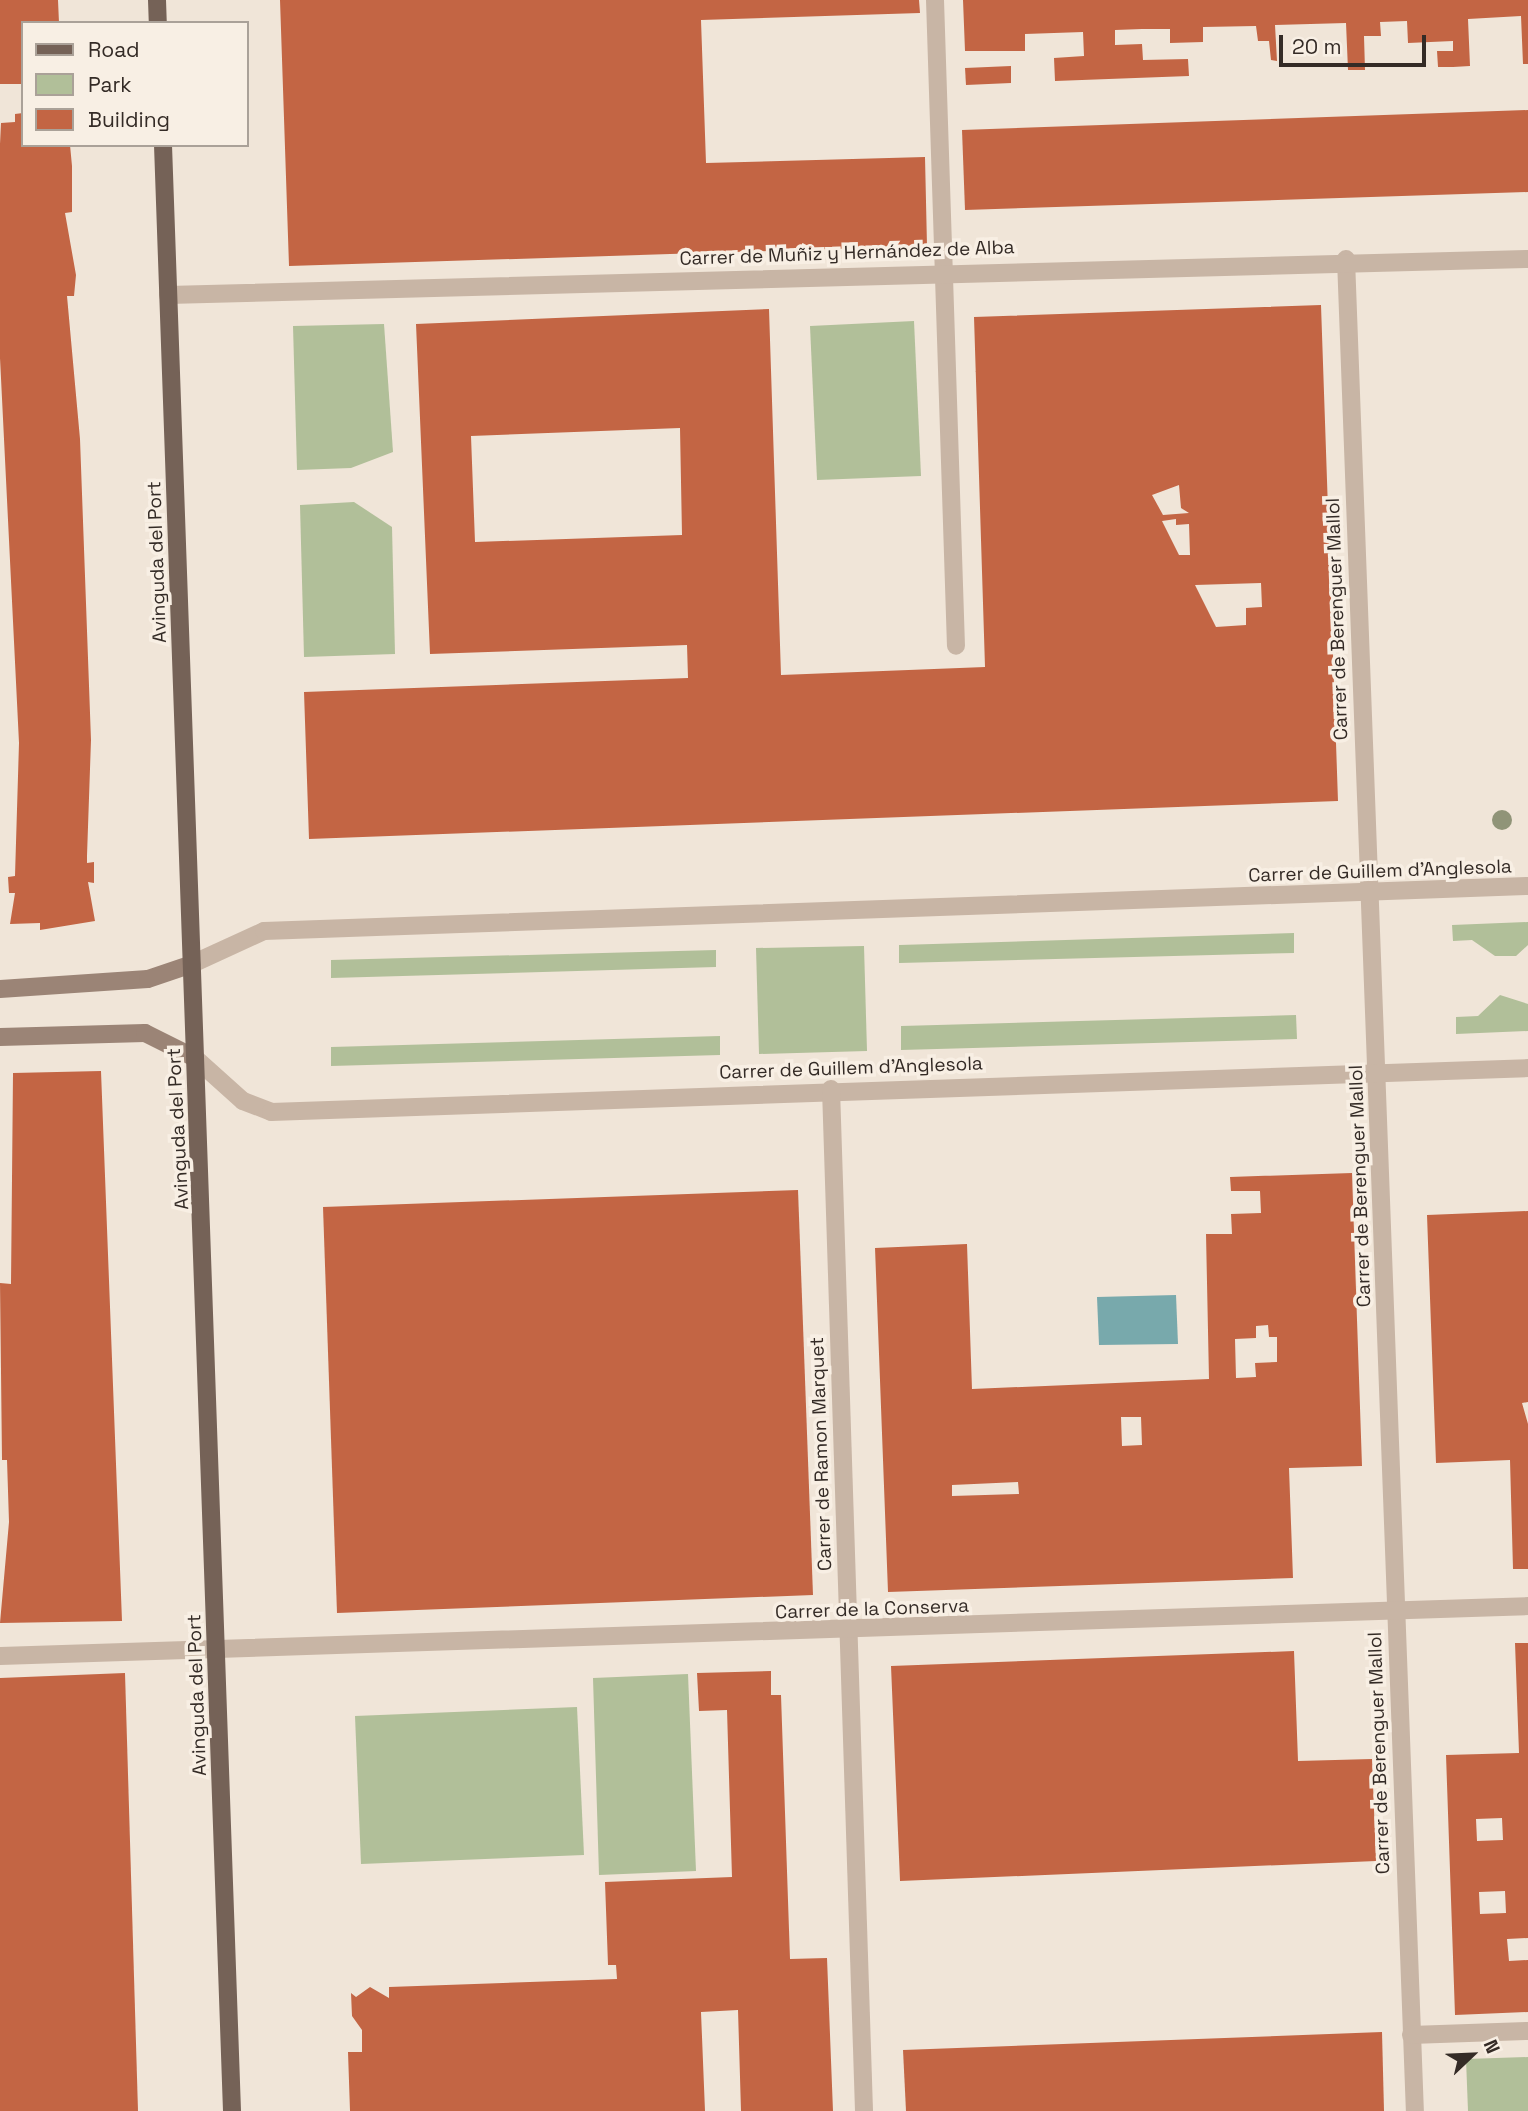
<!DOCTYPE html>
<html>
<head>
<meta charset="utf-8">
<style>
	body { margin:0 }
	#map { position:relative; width:1528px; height:2111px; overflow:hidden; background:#f0e5d8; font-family:"Space Grotesk",sans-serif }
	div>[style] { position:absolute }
	.green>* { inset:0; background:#b1bf99 }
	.water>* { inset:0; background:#78a9ac }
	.building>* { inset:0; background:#c36544 }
	.street>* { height:18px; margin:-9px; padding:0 9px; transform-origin:9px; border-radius:9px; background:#c8b5a5 }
	.secondary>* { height:18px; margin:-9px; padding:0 9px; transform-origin:9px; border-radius:9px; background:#9b8476 }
	.primary>* { height:18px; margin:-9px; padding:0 9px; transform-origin:9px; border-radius:9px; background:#756257 }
	.trees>* { width:20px; height:20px; margin:-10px; border-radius:50%; background:#909478 }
	span { translate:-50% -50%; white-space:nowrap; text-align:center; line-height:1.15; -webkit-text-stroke:7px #f8efe4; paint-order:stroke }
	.street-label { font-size:19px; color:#342b26 }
	.legend { position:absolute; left:21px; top:21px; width:228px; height:126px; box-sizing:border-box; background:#f8efe4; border:2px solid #aaa198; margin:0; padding:9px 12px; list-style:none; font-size:21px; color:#342b26 }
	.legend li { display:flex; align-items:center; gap:14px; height:35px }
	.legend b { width:35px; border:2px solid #aaa198 }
	.north { position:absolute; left:1437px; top:2020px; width:70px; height:70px; -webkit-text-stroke:5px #f8efe4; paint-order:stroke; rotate:67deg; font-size:19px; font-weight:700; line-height:28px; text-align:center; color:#342b26 }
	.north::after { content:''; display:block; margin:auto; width:24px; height:32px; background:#342b26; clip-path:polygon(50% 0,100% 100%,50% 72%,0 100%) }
	.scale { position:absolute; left:1279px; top:35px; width:147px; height:32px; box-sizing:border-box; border:4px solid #342b26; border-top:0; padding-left:9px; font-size:21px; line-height:24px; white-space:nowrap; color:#342b26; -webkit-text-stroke:5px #f8efe4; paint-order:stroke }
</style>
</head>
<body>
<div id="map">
	<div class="green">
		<div style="clip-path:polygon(914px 321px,921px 476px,817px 480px,810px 326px)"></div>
		<div style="clip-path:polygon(384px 324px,393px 452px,351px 468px,297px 470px,293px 326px)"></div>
		<div style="clip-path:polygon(354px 502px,392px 527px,395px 654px,304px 657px,300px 505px)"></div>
		<div style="clip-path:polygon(1528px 922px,1528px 945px,1516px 956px,1495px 956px,1472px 940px,1453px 941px,1452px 925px)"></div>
		<div style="clip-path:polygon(1294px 933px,1294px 953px,899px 963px,899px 945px)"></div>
		<div style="clip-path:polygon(864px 946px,867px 1051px,759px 1054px,756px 948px)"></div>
		<div style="clip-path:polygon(716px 950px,716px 967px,331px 978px,331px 960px)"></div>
		<div style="clip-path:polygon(1500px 995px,1528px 1004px,1528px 1031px,1456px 1034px,1456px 1017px,1478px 1016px)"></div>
		<div style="clip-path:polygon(1296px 1015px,1297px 1039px,901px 1050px,901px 1026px)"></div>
		<div style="clip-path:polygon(720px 1036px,720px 1055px,331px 1066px,331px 1047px)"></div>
		<div style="clip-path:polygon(688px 1674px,696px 1871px,599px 1875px,593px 1678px)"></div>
		<div style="clip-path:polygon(577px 1707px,584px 1855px,361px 1864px,355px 1716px)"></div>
		<div style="clip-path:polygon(1528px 2057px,1528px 2111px,1468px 2111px,1466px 2059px)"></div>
	</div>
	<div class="water">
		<div style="clip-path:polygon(1176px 1295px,1178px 1344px,1099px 1345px,1097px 1297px)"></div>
	</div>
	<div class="building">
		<div style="clip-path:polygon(0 0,58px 0,59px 23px,23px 23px,23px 84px,0 84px)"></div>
		<div style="clip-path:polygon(280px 0,919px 0,920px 13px,701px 20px,706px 163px,925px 157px,927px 246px,289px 266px)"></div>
		<div style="clip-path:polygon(963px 0,1528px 0,1528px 64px,1523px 64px,1521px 16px,1468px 19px,1470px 66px,1453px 67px,1438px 67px,1437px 51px,1453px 51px,1453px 41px,1408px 43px,1407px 21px,1380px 22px,1381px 36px,1364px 36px,1365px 70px,1348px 70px,1346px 23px,1275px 25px,1277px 61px,1271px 60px,1269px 41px,1258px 41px,1256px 26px,1203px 27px,1203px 42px,1170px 43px,1170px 29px,1142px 29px,1115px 30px,1115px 45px,1142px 44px,1143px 60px,1188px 59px,1189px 76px,1055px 81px,1054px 58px,1084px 56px,1083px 32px,1025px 34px,1025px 51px,965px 51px)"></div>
		<div style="clip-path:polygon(1011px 66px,1011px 83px,966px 85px,965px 68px)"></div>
		<div style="clip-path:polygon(1528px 110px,1528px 192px,965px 210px,962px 130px)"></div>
		<div style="clip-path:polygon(23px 113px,23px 145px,70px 145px,72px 166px,72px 212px,65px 213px,76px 275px,74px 296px,67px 296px,80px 439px,91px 740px,87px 856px,87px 863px,94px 862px,94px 883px,88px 882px,95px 921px,40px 930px,40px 923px,10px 924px,15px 893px,9px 893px,8px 877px,15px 876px,19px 743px,0 358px,0 144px,1px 123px,15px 122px,15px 114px)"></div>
		<div style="clip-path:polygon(evenodd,1321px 305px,1338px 801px,309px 839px,304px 692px,688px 678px,687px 645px,430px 654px,416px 324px,769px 309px,781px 675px,985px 667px,974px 317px,1321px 305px,680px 428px,682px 535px,475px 542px,471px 436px,680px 428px,1321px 305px,1179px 485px,1181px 508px,1189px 513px,1163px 515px,1152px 495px,1179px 485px,1321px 305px,1176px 519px,1176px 525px,1189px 524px,1190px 555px,1179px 555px,1162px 521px,1176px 519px,1321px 305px,1261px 583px,1262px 607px,1246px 608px,1246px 625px,1216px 627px,1195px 585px,1261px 583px)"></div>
		<div style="clip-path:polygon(101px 1071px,122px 1621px,0 1623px,9px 1522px,7px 1460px,2px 1460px,0 1283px,11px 1284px,13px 1073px)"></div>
		<div style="clip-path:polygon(evenodd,1352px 1173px,1362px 1466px,1289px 1468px,1293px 1578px,888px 1592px,875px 1248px,967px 1244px,972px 1389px,1209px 1379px,1206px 1234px,1232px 1234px,1231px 1214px,1261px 1213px,1260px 1191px,1231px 1191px,1230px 1177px,1352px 1173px,1268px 1325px,1269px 1337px,1277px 1337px,1277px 1362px,1255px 1363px,1256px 1377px,1236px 1378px,1235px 1339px,1256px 1338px,1256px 1326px,1268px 1325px,1352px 1173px,1121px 1417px,1141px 1417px,1142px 1445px,1122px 1446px,1121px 1417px,1352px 1173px,1018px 1482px,1019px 1494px,952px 1496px,952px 1485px,1018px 1482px)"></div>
		<div style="clip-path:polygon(798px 1190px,813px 1595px,337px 1613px,323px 1207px)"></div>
		<div style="clip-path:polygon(1528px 1211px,1528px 1402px,1522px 1403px,1528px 1424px,1528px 1569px,1513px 1569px,1510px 1460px,1436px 1463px,1427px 1215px)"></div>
		<div style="clip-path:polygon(evenodd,1515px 1643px,1528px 1643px,1528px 1938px,1507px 1939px,1509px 1961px,1528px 1960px,1528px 2012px,1455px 2015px,1446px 1755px,1519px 1753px,1515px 1643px,1502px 1818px,1503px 1840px,1477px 1841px,1476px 1819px,1502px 1818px,1515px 1643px,1505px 1891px,1506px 1913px,1480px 1914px,1479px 1892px,1505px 1891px)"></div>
		<div style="clip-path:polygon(1294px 1651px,1298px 1761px,1372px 1759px,1376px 1861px,900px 1881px,891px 1666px)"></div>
		<div style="clip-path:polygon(771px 1671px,771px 1695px,781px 1695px,790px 1959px,827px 1958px,833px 2111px,741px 2111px,738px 2010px,701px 2012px,705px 2111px,350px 2111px,348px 2052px,362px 2052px,362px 2030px,352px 2016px,351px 1993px,356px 1997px,370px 1987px,389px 1998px,389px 1987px,617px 1979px,616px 1965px,608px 1965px,605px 1882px,732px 1877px,727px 1710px,699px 1711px,697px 1673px)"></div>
		<div style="clip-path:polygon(125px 1673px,138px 2111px,0 2111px,0 1678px)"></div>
		<div style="clip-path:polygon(1382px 2032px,1384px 2111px,906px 2111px,903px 2050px)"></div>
	</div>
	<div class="street">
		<div style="left:935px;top:0;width:646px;rotate:88.14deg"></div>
		<div style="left:1346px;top:259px;width:1853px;rotate:87.87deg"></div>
		<div style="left:168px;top:295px;width:1360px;rotate:-1.52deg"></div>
		<div style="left:192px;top:964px;width:79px;rotate:-24.6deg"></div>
		<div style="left:264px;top:931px;width:1265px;rotate:-2.04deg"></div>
		<div style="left:195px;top:1058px;width:64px;rotate:41.9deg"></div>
		<div style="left:243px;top:1101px;width:30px;rotate:21deg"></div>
		<div style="left:271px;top:1112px;width:1258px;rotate:-2deg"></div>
		<div style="left:831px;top:1089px;width:1023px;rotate:88.15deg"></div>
		<div style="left:0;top:1656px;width:1529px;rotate:-1.87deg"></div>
		<div style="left:1411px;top:2035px;width:117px;rotate:-2deg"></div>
	</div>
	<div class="secondary">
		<div style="left:0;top:989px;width:148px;rotate:-3.9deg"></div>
		<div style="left:148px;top:979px;width:46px;rotate:-18.8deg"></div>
		<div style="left:0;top:1037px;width:145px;rotate:-1.6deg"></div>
		<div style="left:145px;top:1033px;width:56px;rotate:26.6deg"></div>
	</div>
	<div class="primary">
		<div style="left:157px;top:0;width:23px;rotate:88deg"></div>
		<div style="left:163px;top:145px;width:1967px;rotate:87.99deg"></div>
	</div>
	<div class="trees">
		<div style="left:1502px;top:820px"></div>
	</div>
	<div class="street-label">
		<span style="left:847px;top:253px;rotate:-2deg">Carrer de Muñiz y Hernández de Alba</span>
		<span style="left:157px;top:562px;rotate:-92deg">Avinguda del Port</span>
		<span style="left:1337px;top:619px;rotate:-92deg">Carrer de Berenguer Mallol</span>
		<span style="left:1380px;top:871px;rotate:-2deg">Carrer de Guillem d'Anglesola</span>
		<span style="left:851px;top:1068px;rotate:-2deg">Carrer de Guillem d'Anglesola</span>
		<span style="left:178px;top:1129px;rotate:-93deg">Avinguda del Port</span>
		<span style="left:1360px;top:1186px;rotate:-92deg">Carrer de Berenguer Mallol</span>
		<span style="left:821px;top:1454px;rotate:-92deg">Carrer de Ramon Marquet</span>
		<span style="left:872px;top:1609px;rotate:-2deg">Carrer de la Conserva</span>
		<span style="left:197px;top:1695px;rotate:-92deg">Avinguda del Port</span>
		<span style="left:1379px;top:1753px;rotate:-92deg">Carrer de Berenguer Mallol</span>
	</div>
	<ul class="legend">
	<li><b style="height:9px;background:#756257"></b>Road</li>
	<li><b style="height:19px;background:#b1bf99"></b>Park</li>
	<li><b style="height:19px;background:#c36544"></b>Building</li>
	</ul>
	<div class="north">N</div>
	<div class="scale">20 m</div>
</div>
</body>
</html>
